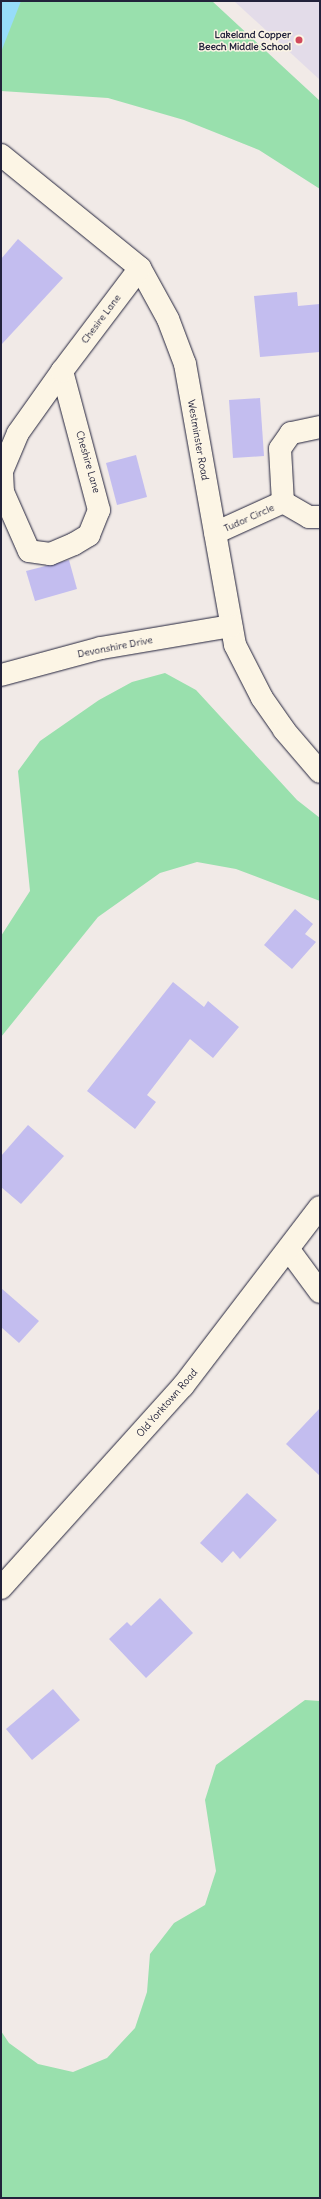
<!DOCTYPE html>
<html>
<head>
<meta charset="utf-8">
<style>
	body { margin:0 }
	#map { position:relative; width:321px; height:2199px; overflow:hidden; background:#f1eae7; font-family:Delius,sans-serif }
	div>[style] { position:absolute }
	.built>* { inset:0; background:#e3dce9 }
	.green>* { inset:0; background:#99e0ad }
	.water>* { inset:0; background:#97dcf9 }
	.building>* { inset:0; background:#c3bdef }
	.roads { filter:drop-shadow(0 0 1px #22223b) drop-shadow(0 0 1px #22223b) }
	.minor>* { height:22px; margin:-11px; padding:0 11px; transform-origin:11px; border-radius:11px; background:#fcf5e5 }
	.tertiary>* { height:22px; margin:-11px; padding:0 11px; transform-origin:11px; border-radius:11px; background:#fcf5e5 }
	.secondary>* { height:22px; margin:-11px; padding:0 11px; transform-origin:11px; border-radius:11px; background:#fcf5e5 }
	.dots>* { width:11px; height:11px; translate:-50% -50%; box-sizing:border-box; border:2px solid #fcf5e5; border-radius:50% }
	span { translate:-50% -50%; white-space:nowrap; text-align:center; line-height:1.15; -webkit-text-stroke:3px #fcf5e5; paint-order:stroke }
	.poi-label { font-size:10px; color:#22223b; font-weight:700 }
	.right { translate:-100% -50%; text-align:right }
	.street-label { font-size:10px; color:#22223b }
	.frame { position:absolute; inset:0; border:2px solid #22223b; pointer-events:none }
</style>
</head>
<body>
<div id="map">
	<div class="built">
		<div style="clip-path:polygon(234px 1px,320px 1px,320px 80px)"></div>
	</div>
	<div class="green">
		<div style="clip-path:polygon(1px 1px,212px 1px,320px 101px,320px 189px,259px 150px,184px 120px,108px 98px,1px 91px)"></div>
		<div style="clip-path:polygon(165px 673px,196px 690px,297px 800px,320px 818px,320px 901px,236px 869px,197px 862px,160px 873px,98px 917px,1px 1037px,1px 936px,30px 891px,18px 771px,40px 741px,99px 700px,132px 682px)"></div>
		<div style="clip-path:polygon(305px 1700px,320px 1701px,320px 2198px,1px 2198px,1px 2031px,9px 2043px,38px 2064px,73px 2072px,107px 2058px,135px 2028px,147px 1992px,150px 1954px,174px 1923px,205px 1905px,216px 1871px,205px 1800px,216px 1765px)"></div>
	</div>
	<div class="water">
		<div style="clip-path:polygon(1px 1px,21px 1px,1px 52px)"></div>
	</div>
	<div class="building">
		<div style="clip-path:polygon(18px 239px,63px 278px,1px 345px,1px 259px)"></div>
		<div style="clip-path:polygon(297px 292px,298px 306px,320px 304px,320px 352px,260px 357px,254px 296px)"></div>
		<div style="clip-path:polygon(260px 398px,264px 456px,233px 458px,229px 400px)"></div>
		<div style="clip-path:polygon(136px 455px,147px 497px,117px 505px,106px 463px)"></div>
		<div style="clip-path:polygon(69px 560px,77px 589px,35px 601px,26px 571px)"></div>
		<div style="clip-path:polygon(295px 909px,313px 924px,305px 934px,316px 942px,292px 969px,264px 945px)"></div>
		<div style="clip-path:polygon(173px 982px,204px 1007px,208px 1001px,239px 1027px,213px 1058px,190px 1039px,147px 1095px,156px 1102px,135px 1129px,87px 1091px)"></div>
		<div style="clip-path:polygon(28px 1125px,64px 1156px,21px 1204px,1px 1187px,1px 1156px)"></div>
		<div style="clip-path:polygon(1px 1288px,39px 1321px,19px 1343px,1px 1327px)"></div>
		<div style="clip-path:polygon(320px 1408px,320px 1476px,286px 1444px)"></div>
		<div style="clip-path:polygon(247px 1493px,277px 1520px,240px 1559px,233px 1551px,222px 1563px,200px 1543px)"></div>
		<div style="clip-path:polygon(160px 1598px,193px 1633px,146px 1678px,109px 1639px,127px 1622px,131px 1626px)"></div>
		<div style="clip-path:polygon(53px 1689px,80px 1720px,32px 1760px,6px 1729px)"></div>
	</div>
	<div class="roads">
		<div class="minor">
			<div style="left:1px;top:155px;width:179px;rotate:39.1deg"></div>
			<div style="left:140px;top:268px;width:58px;rotate:61.2deg"></div>
			<div style="left:168px;top:319px;width:48px;rotate:69.3deg"></div>
			<div style="left:185px;top:364px;width:285px;rotate:79.9deg"></div>
			<div style="left:235px;top:645px;width:59px;rotate:63deg"></div>
			<div style="left:262px;top:698px;width:39px;rotate:55deg"></div>
			<div style="left:284px;top:730px;width:55px;rotate:49.4deg"></div>
			<div style="left:62px;top:371px;width:144px;rotate:75.1deg"></div>
			<div style="left:99px;top:510px;width:27px;rotate:112deg"></div>
			<div style="left:89px;top:535px;width:17px;rotate:149deg"></div>
			<div style="left:74px;top:544px;width:26px;rotate:157deg"></div>
			<div style="left:50px;top:554px;width:21px;rotate:-172deg"></div>
			<div style="left:29px;top:551px;width:64px;rotate:-113.8deg"></div>
			<div style="left:3px;top:492px;width:21px;rotate:-93deg"></div>
			<div style="left:2px;top:471px;width:41px;rotate:-67.2deg"></div>
			<div style="left:18px;top:433px;width:76px;rotate:-54.6deg"></div>
			<div style="left:62px;top:371px;width:129px;rotate:-52.9deg"></div>
			<div style="left:320px;top:427px;width:30px;rotate:168deg"></div>
			<div style="left:291px;top:433px;width:19px;rotate:125deg"></div>
			<div style="left:280px;top:449px;width:53px;rotate:86.8deg"></div>
			<div style="left:283px;top:502px;width:30px;rotate:30deg"></div>
			<div style="left:309px;top:517px;width:11px"></div>
			<div style="left:215px;top:533px;width:75px;rotate:-24.5deg"></div>
			<div style="left:1px;top:675px;width:104px;rotate:-15.1deg"></div>
			<div style="left:101px;top:648px;width:132px;rotate:-9.6deg"></div>
		</div>
		<div class="tertiary">
			<div style="left:289px;top:1250px;width:52px;rotate:53.6deg"></div>
		</div>
		<div class="secondary">
			<div style="left:1px;top:1588px;width:272px;rotate:-48deg"></div>
			<div style="left:183px;top:1386px;width:225px;rotate:-52.6deg"></div>
		</div>
	</div>
	<div class="dots">
		<div style="left:299px;top:40px;background:#d1495b"></div>
	</div>
	<div class="poi-label">
		<span class="right" style="left:291px;top:40px">Lakeland Copper<br>Beech Middle School</span>
	</div>
	<div class="street-label">
		<span style="left:101px;top:319px;rotate:-53deg">Chesire Lane</span>
		<span style="left:198px;top:440px;rotate:80deg">Westminster Road</span>
		<span style="left:88px;top:462px;rotate:74deg">Cheshire Lane</span>
		<span style="left:249px;top:518px;rotate:-24deg">Tudor Circle</span>
		<span style="left:115px;top:647px;rotate:-11deg">Devonshire Drive</span>
		<span style="left:167px;top:1403px;rotate:-49deg">Old Yorktown Road</span>
	</div>
	<div class="frame"></div>
</div>
</body>
</html>
